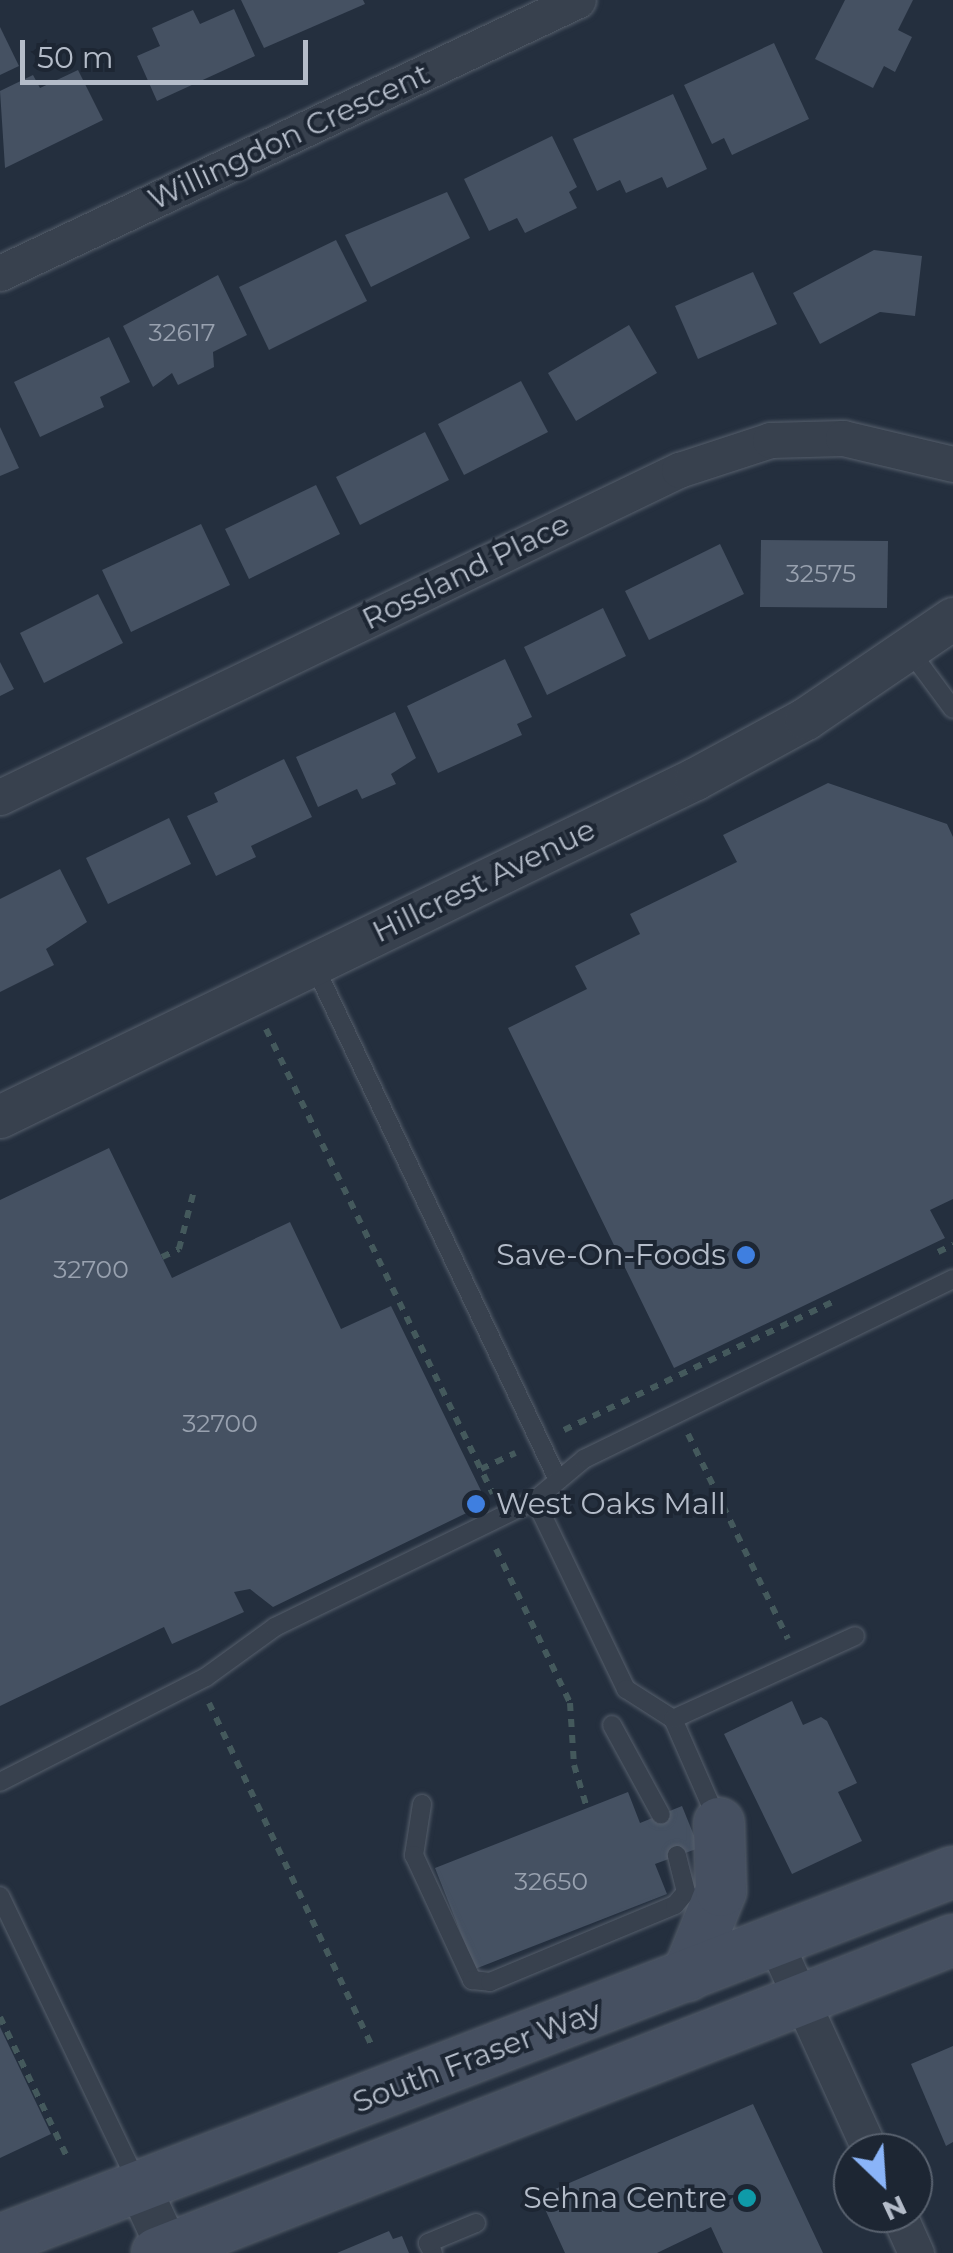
<!DOCTYPE html>
<html>
<head>
<meta charset="utf-8">
<style>
	body { margin:0 }
	#map { position:relative; width:953px; height:2253px; overflow:hidden; background:#242f3e; font-family:Montserrat,sans-serif }
	div>[style] { position:absolute }
	.building>* { inset:0; background:#455162 }
	.path>* { height:6px; margin-top:-3px; transform-origin:0; background:repeating-linear-gradient(90deg,#44595c 0 8px,transparent 0 16px) }
	.roads { filter:drop-shadow(0 0 2px #565f6c) drop-shadow(0 0 2px #565f6c) }
	.service>* { height:18px; margin:-9px; padding:0 9px; transform-origin:9px; border-radius:9px; background:#38414e }
	.minor>* { height:35px; margin:-17.5px; padding:0 17.5px; transform-origin:17.5px; border-radius:17.5px; background:#38414e }
	.tertiary>* { height:42px; margin:-21px; padding:0 21px; transform-origin:21px; border-radius:21px; background:#38414e }
	.secondary>* { height:50px; margin:-25px; padding:0 25px; transform-origin:25px; border-radius:25px; background:#465061 }
	.dots>* { width:28px; height:28px; translate:-50% -50%; box-sizing:border-box; border:5px solid #1d2633; border-radius:50% }
	span { translate:-50% -50%; white-space:nowrap; text-align:center; line-height:1.15; -webkit-text-stroke:8px #1d2633; paint-order:stroke }
	.number-label { font-size:25px; color:#98a1af }
	.number-label span { -webkit-text-stroke-width:0 }
	.street-label { font-size:30px; color:#b4bcc9 }
	.poi-label { font-size:30px; color:#b4bcc9 }
	.right { translate:-100% -50%; text-align:right }
	.left { translate:0 -50%; text-align:left }
	.north { position:absolute; left:833px; top:2133px; width:100px; height:100px; box-sizing:border-box; background:#1d2633; border:2px solid #59626f; border-radius:50%; rotate:155deg; font-size:28px; font-weight:700; line-height:40px; text-align:center; color:#b4bcc9 }
	.north::after { content:''; display:block; margin:auto; width:35px; height:45px; background:#8ab4f8; clip-path:polygon(50% 0,100% 100%,50% 72%,0 100%) }
	.scale { position:absolute; left:20px; top:40px; width:288px; height:45px; box-sizing:border-box; border:5px solid #b4bcc9; border-top:0; padding-left:12px; font-size:30px; line-height:35px; white-space:nowrap; color:#b4bcc9; -webkit-text-stroke:8px #1d2633; paint-order:stroke }
</style>
</head>
<body>
<div id="map">
	<div class="building">
		<div style="clip-path:polygon(241px 0,363px 0,365px 4px,264px 48px)"></div>
		<div style="clip-path:polygon(845px 0,913px 0,898px 30px,912px 37px,895px 72px,884px 66px,873px 88px,815px 59px)"></div>
		<div style="clip-path:polygon(234px 9px,255px 56px,157px 101px,137px 56px,160px 46px,152px 28px,193px 10px,200px 24px)"></div>
		<div style="clip-path:polygon(0 27px,19px 66px,0 75px)"></div>
		<div style="clip-path:polygon(774px 43px,809px 119px,732px 155px,724px 138px,712px 144px,684px 85px)"></div>
		<div style="clip-path:polygon(78px 70px,103px 120px,5px 168px,0 91px,33px 75px,40px 88px)"></div>
		<div style="clip-path:polygon(673px 94px,707px 169px,667px 188px,662px 177px,626px 193px,620px 180px,597px 191px,573px 139px)"></div>
		<div style="clip-path:polygon(552px 136px,577px 187px,569px 192px,577px 208px,525px 233px,517px 218px,489px 231px,464px 179px)"></div>
		<div style="clip-path:polygon(447px 192px,470px 238px,371px 287px,345px 235px)"></div>
		<div style="clip-path:polygon(336px 240px,367px 301px,269px 350px,239px 287px)"></div>
		<div style="clip-path:polygon(874px 250px,922px 256px,915px 316px,880px 312px,820px 344px,793px 293px)"></div>
		<div style="clip-path:polygon(753px 272px,777px 324px,698px 359px,675px 306px)"></div>
		<div style="clip-path:polygon(218px 275px,247px 335px,213px 352px,214px 367px,178px 385px,172px 373px,153px 387px,123px 326px)"></div>
		<div style="clip-path:polygon(629px 325px,657px 373px,576px 421px,548px 373px)"></div>
		<div style="clip-path:polygon(109px 337px,130px 382px,100px 397px,104px 407px,40px 437px,14px 382px)"></div>
		<div style="clip-path:polygon(521px 381px,548px 432px,464px 475px,438px 424px)"></div>
		<div style="clip-path:polygon(0 427px,19px 468px,0 476px)"></div>
		<div style="clip-path:polygon(425px 432px,449px 480px,360px 525px,336px 477px)"></div>
		<div style="clip-path:polygon(316px 485px,340px 534px,249px 579px,225px 529px)"></div>
		<div style="clip-path:polygon(201px 524px,230px 585px,131px 632px,102px 570px)"></div>
		<div style="clip-path:polygon(761px 540px,888px 541px,887px 608px,760px 607px)"></div>
		<div style="clip-path:polygon(720px 544px,744px 594px,649px 640px,625px 591px)"></div>
		<div style="clip-path:polygon(98px 594px,123px 643px,44px 683px,20px 633px)"></div>
		<div style="clip-path:polygon(603px 608px,626px 656px,547px 695px,524px 647px)"></div>
		<div style="clip-path:polygon(505px 659px,532px 717px,517px 724px,522px 735px,438px 773px,407px 706px)"></div>
		<div style="clip-path:polygon(0 662px,14px 689px,0 696px)"></div>
		<div style="clip-path:polygon(395px 712px,416px 758px,391px 774px,396px 784px,362px 799px,357px 789px,318px 807px,296px 757px)"></div>
		<div style="clip-path:polygon(284px 759px,312px 817px,251px 846px,256px 857px,216px 876px,187px 816px,218px 802px,214px 793px)"></div>
		<div style="clip-path:polygon(828px 783px,947px 824px,953px 837px,953px 1199px,930px 1210px,945px 1238px,674px 1368px,508px 1028px,587px 989px,575px 966px,640px 934px,630px 914px,737px 862px,723px 835px)"></div>
		<div style="clip-path:polygon(169px 818px,191px 864px,108px 904px,86px 858px)"></div>
		<div style="clip-path:polygon(60px 869px,87px 922px,46px 949px,54px 965px,0 992px,0 899px)"></div>
		<div style="clip-path:polygon(109px 1148px,172px 1278px,290px 1222px,341px 1329px,391px 1306px,487px 1503px,273px 1607px,250px 1589px,234px 1592px,244px 1612px,172px 1644px,164px 1627px,0 1706px,0 1200px)"></div>
		<div style="clip-path:polygon(792px 1701px,803px 1725px,821px 1717px,827px 1721px,857px 1783px,838px 1792px,862px 1841px,792px 1874px,724px 1734px)"></div>
		<div style="clip-path:polygon(628px 1792px,640px 1823px,682px 1806px,699px 1848px,655px 1864px,667px 1894px,475px 1969px,435px 1868px)"></div>
		<div style="clip-path:polygon(0 2027px,51px 2134px,0 2158px)"></div>
		<div style="clip-path:polygon(953px 2046px,953px 2142px,946px 2146px,911px 2064px)"></div>
		<div style="clip-path:polygon(753px 2104px,823px 2253px,723px 2253px,711px 2227px,657px 2253px,565px 2253px,539px 2196px)"></div>
		<div style="clip-path:polygon(389px 2231px,393px 2239px,402px 2236px,409px 2253px,337px 2253px)"></div>
	</div>
	<div class="path">
		<div style="left:266px;top:1029px;width:517px;rotate:63.98deg"></div>
		<div style="left:938px;top:1252px;width:17px;rotate:-25deg"></div>
		<div style="left:162px;top:1257px;width:19px;rotate:-25deg"></div>
		<div style="left:179px;top:1249px;width:61px;rotate:-75.7deg"></div>
		<div style="left:564px;top:1430px;width:302px;rotate:-25.5deg"></div>
		<div style="left:688px;top:1434px;width:228px;rotate:64deg"></div>
		<div style="left:481px;top:1469px;width:38px;rotate:-25deg"></div>
		<div style="left:496px;top:1549px;width:171px;rotate:64.3deg"></div>
		<div style="left:570px;top:1703px;width:62px;rotate:86.3deg"></div>
		<div style="left:574px;top:1765px;width:45px;rotate:73.2deg"></div>
		<div style="left:209px;top:1703px;width:383px;rotate:64.6deg"></div>
		<div style="left:0;top:2017px;width:157px;rotate:64.4deg"></div>
	</div>
	<div class="roads">
		<div class="service">
			<div style="left:910px;top:651px;width:72px;rotate:53.4deg"></div>
			<div style="left:314px;top:965px;width:570px;rotate:64.65deg"></div>
			<div style="left:535px;top:1500px;width:210px;rotate:64.3deg"></div>
			<div style="left:626px;top:1689px;width:56px;rotate:32.6deg"></div>
			<div style="left:673px;top:1719px;width:109px;rotate:66.3deg"></div>
			<div style="left:673px;top:1719px;width:200px;rotate:-24.5deg"></div>
			<div style="left:612px;top:1725px;width:102px;rotate:61.4deg"></div>
			<div style="left:0;top:1782px;width:231px;rotate:-27deg"></div>
			<div style="left:206px;top:1677px;width:85px;rotate:-35.9deg"></div>
			<div style="left:275px;top:1627px;width:289px;rotate:-26deg"></div>
			<div style="left:535px;top:1500px;width:64px;rotate:-39.9deg"></div>
			<div style="left:584px;top:1459px;width:411px;rotate:-26deg"></div>
			<div style="left:422px;top:1804px;width:52px;rotate:98.9deg"></div>
			<div style="left:414px;top:1855px;width:138px;rotate:65.1deg"></div>
			<div style="left:472px;top:1980px;width:18px;rotate:6deg"></div>
			<div style="left:490px;top:1982px;width:200px;rotate:-22.6deg"></div>
			<div style="left:675px;top:1905px;width:17px;rotate:-50deg"></div>
			<div style="left:686px;top:1892px;width:38px;rotate:-104deg"></div>
			<div style="left:0;top:1896px;width:319px;rotate:64.4deg"></div>
			<div style="left:433px;top:2253px;width:11px;rotate:-117deg"></div>
			<div style="left:428px;top:2243px;width:52px;rotate:-22.6deg"></div>
		</div>
		<div class="minor">
			<div style="left:0;top:273px;width:639px;rotate:-25.28deg"></div>
			<div style="left:0;top:797px;width:754px;rotate:-25.72deg"></div>
			<div style="left:679px;top:470px;width:96px;rotate:-18.2deg"></div>
			<div style="left:770px;top:440px;width:73px;rotate:-1.6deg"></div>
			<div style="left:843px;top:438px;width:113px;rotate:13.3deg"></div>
			<div style="left:775px;top:1942px;width:232px;rotate:65.5deg"></div>
			<div style="left:898px;top:2213px;width:44px;rotate:65.8deg"></div>
		</div>
		<div class="tertiary">
			<div style="left:0;top:1117px;width:774px;rotate:-25.9deg"></div>
			<div style="left:696px;top:779px;width:125px;rotate:-28.6deg"></div>
			<div style="left:806px;top:719px;width:178px;rotate:-34.2deg"></div>
			<div style="left:139px;top:2186px;width:74px;rotate:65.2deg"></div>
		</div>
		<div class="secondary">
			<div style="left:687px;top:1976px;width:92px;rotate:-68.2deg"></div>
			<div style="left:721px;top:1891px;width:68px;rotate:-91.7deg"></div>
			<div style="left:0;top:2240px;width:1022px;rotate:-21.11deg"></div>
			<div style="left:157px;top:2253px;width:855px;rotate:-21.47deg"></div>
		</div>
	</div>
	<div class="dots">
		<div style="left:746px;top:1255px;background:#3f7fe0"></div>
		<div style="left:476px;top:1504px;background:#3f7fe0"></div>
		<div style="left:747px;top:2198px;background:#0f9aa8"></div>
	</div>
	<div class="number-label">
		<span style="left:182px;top:332px">32617</span>
		<span style="left:821px;top:573px">32575</span>
		<span style="left:91px;top:1269px">32700</span>
		<span style="left:220px;top:1423px">32700</span>
		<span style="left:551px;top:1881px">32650</span>
	</div>
	<div class="street-label">
		<span style="left:289px;top:137px;rotate:-25deg">Willingdon Crescent</span>
		<span style="left:466px;top:572px;rotate:-26deg">Rossland Place</span>
		<span style="left:484px;top:881px;rotate:-26deg">Hillcrest Avenue</span>
		<span style="left:477px;top:2057px;rotate:-21deg">South Fraser Way</span>
	</div>
	<div class="poi-label">
		<span class="right" style="left:726px;top:1255px">Save-On-Foods</span>
		<span class="left" style="left:496px;top:1504px">West Oaks Mall</span>
		<span class="right" style="left:727px;top:2198px">Sehna Centre</span>
	</div>
	<div class="north">N</div>
	<div class="scale">50 m</div>
</div>
</body>
</html>
